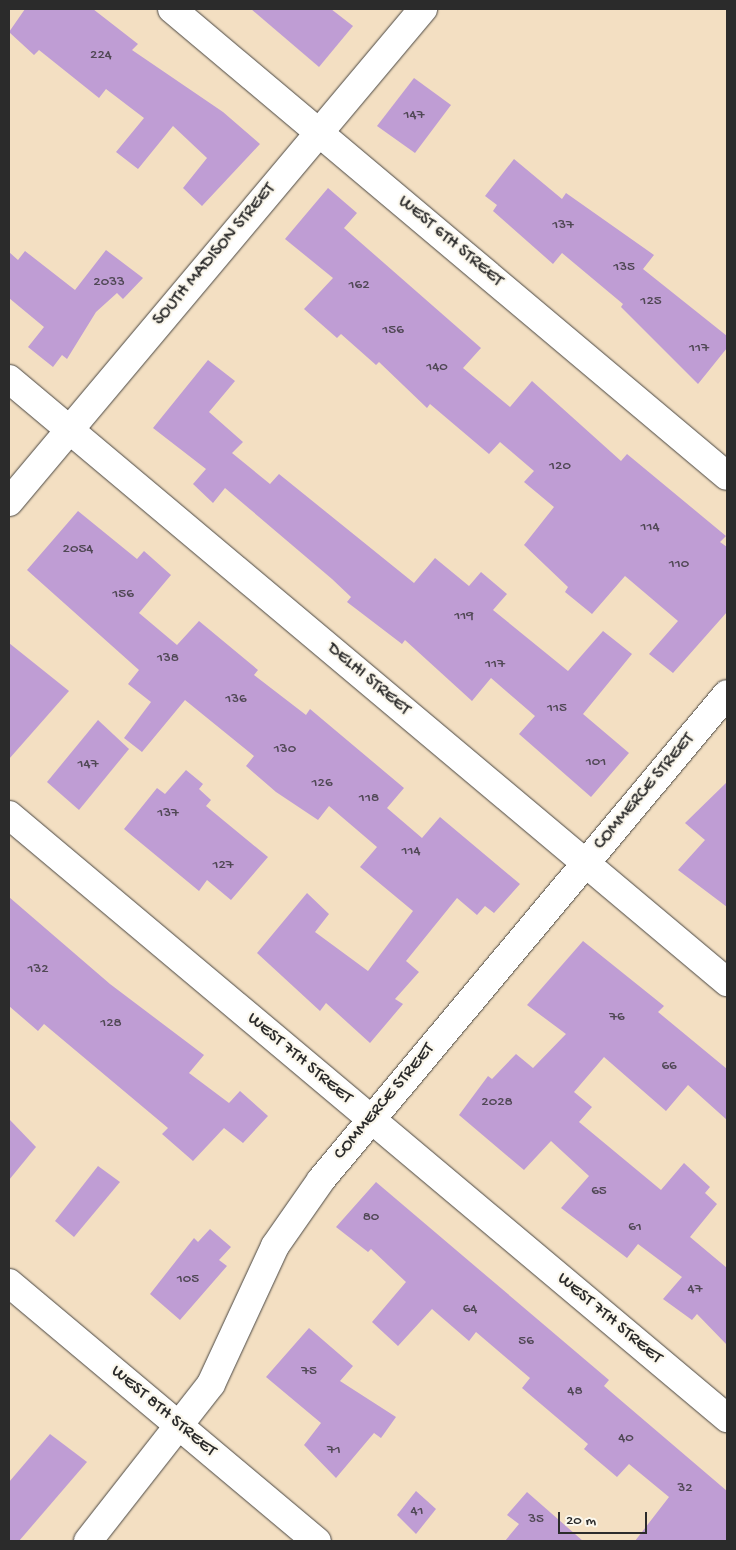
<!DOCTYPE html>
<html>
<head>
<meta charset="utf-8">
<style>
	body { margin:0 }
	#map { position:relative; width:736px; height:1550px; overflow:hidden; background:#f3dfc2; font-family:"Gochi Hand",sans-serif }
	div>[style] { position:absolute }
	.building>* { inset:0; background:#bf9dd4 }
	.roads { filter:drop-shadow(0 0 1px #494642) drop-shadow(0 0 1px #494642) }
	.minor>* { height:28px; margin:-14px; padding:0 14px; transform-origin:14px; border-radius:14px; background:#fff }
	.tertiary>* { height:28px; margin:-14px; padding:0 14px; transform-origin:14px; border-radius:14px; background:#fff }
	span { translate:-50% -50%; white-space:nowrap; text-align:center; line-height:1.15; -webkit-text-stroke:4.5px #fbf7ec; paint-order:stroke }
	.number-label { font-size:15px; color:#504855 }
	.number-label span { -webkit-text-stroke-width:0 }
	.street-label { font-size:18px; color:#2b2b2b }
	.frame { position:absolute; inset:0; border:10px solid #2b2b2b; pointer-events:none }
	.scale { position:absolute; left:558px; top:1512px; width:89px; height:22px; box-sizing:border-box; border:2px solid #2b2b2b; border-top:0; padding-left:6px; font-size:15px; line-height:18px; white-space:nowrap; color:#2b2b2b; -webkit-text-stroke:4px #fbf7ec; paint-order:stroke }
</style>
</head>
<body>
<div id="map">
	<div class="building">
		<div style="clip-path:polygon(25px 9px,93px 9px,138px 44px,132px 50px,223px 112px,260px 144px,202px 206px,183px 188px,207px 158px,173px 126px,138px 169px,116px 152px,144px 118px,106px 89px,99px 98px,39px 50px,34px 55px,9px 32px)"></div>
		<div style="clip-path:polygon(251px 9px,331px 9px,353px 26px,319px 67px)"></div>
		<div style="clip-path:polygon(414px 78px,451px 105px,415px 153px,377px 126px)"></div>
		<div style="clip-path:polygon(514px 159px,562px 199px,566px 193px,654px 255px,643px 269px,727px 336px,727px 348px,698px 384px,621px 307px,623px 304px,562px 253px,553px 264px,493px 211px,497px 205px,485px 196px)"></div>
		<div style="clip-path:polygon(328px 188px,357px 213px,344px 228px,481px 348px,463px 368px,510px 407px,532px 381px,621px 461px,627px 454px,726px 536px,720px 542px,727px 547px,727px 612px,673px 673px,649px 654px,678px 621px,625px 576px,592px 614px,565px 592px,568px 587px,524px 545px,554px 507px,524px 482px,534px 471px,500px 442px,489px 454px,430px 404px,427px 408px,379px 362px,376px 365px,341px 334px,337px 338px,304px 309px,333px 278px,285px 239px)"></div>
		<div style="clip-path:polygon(106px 250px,143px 278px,123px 299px,117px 293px,96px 312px,67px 359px,62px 355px,53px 367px,28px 347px,44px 327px,9px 298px,9px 252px,18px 260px,25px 251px,75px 290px)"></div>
		<div style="clip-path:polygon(208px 360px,235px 381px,209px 412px,243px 442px,232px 453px,270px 484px,279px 474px,414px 583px,435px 558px,469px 586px,481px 572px,507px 594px,493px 610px,568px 671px,603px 631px,632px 654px,583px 714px,629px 753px,591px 797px,519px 734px,535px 716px,491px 678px,472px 701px,405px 640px,402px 644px,347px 602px,351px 597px,332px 579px,225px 488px,213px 503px,193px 484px,206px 469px,153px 428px)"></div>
		<div style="clip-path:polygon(78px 511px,137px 559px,144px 551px,171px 575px,139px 613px,177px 645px,199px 621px,258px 670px,254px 675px,306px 715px,310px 709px,404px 788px,387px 808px,422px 838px,440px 817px,520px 884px,494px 913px,485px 906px,477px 915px,457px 898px,406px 961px,419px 972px,395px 999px,403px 1004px,370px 1043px,326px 1003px,320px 1011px,257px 953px,307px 893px,329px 914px,315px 932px,368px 971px,413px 911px,360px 867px,377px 847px,329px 806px,318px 820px,276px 792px,246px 766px,254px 756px,185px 700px,142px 752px,124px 738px,151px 702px,128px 684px,139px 670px,27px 570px)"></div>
		<div style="clip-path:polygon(9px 643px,69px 691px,9px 759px)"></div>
		<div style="clip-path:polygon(98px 720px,129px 749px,79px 810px,47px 782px)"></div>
		<div style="clip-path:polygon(186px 770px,203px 784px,199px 789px,211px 800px,206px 806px,268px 857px,231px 900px,207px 880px,199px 891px,124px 829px,157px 788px,165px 794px)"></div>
		<div style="clip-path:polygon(727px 782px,727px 907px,678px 870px,705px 840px,685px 823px)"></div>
		<div style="clip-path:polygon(9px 897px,110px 984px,204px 1055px,189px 1073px,229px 1103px,240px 1091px,268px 1116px,243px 1143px,224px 1128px,193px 1161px,162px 1134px,168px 1128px,44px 1024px,38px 1031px,9px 1006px)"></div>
		<div style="clip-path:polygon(583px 941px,664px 1006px,658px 1012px,727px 1069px,727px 1120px,688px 1085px,666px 1111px,604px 1057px,574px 1092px,592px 1107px,579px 1122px,661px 1190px,684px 1163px,710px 1187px,705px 1193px,717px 1204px,690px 1237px,727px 1268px,727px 1345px,697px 1314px,692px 1320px,663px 1299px,682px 1277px,638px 1244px,627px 1258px,561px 1208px,589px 1176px,551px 1141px,524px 1170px,459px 1115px,488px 1076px,492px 1079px,516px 1054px,533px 1068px,566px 1034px,527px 1005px)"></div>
		<div style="clip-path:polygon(9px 1119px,36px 1147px,9px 1180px)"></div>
		<div style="clip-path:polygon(98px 1166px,120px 1182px,74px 1237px,55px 1221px)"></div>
		<div style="clip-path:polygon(376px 1182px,609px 1380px,604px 1386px,727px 1491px,727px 1541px,635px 1541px,669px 1497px,629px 1464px,617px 1477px,584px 1449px,588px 1444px,522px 1388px,530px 1378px,476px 1332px,469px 1341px,432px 1309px,398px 1346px,372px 1322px,406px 1282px,371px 1249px,368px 1252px,336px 1227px)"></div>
		<div style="clip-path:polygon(210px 1229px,231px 1247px,219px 1260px,227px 1266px,180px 1320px,150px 1294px,194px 1238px,198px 1242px)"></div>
		<div style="clip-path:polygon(309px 1328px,353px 1366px,340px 1381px,396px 1417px,381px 1438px,374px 1433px,336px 1478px,304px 1445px,321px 1423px,266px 1377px)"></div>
		<div style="clip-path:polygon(50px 1434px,87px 1462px,19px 1541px,9px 1541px,9px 1482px)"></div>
		<div style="clip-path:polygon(416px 1491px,436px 1509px,416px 1534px,397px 1515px)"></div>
		<div style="clip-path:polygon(527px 1492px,583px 1541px,505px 1541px,519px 1524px,507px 1515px)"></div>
	</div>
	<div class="roads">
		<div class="minor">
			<div style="left:172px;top:9px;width:725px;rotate:40.08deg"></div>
			<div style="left:9px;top:379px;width:938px;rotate:40.02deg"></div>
			<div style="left:9px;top:502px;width:644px;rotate:-49.98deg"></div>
			<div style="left:9px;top:815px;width:938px;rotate:40.02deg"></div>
			<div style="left:88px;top:1541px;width:199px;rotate:-51.9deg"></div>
			<div style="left:211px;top:1384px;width:152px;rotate:-65.1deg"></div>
			<div style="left:275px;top:1246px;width:80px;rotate:-55.1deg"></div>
			<div style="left:321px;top:1180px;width:633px;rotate:-50.12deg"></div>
		</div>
		<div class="tertiary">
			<div style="left:9px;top:1283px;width:402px;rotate:40deg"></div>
		</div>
	</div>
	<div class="number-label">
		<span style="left:101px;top:56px">224</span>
		<span style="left:414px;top:116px">147</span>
		<span style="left:563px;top:226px">137</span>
		<span style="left:624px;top:268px">135</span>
		<span style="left:109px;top:283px">2033</span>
		<span style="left:359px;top:286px">162</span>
		<span style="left:651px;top:302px">125</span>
		<span style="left:393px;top:331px">156</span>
		<span style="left:699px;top:349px">117</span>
		<span style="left:437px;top:368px">140</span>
		<span style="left:560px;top:467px">120</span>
		<span style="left:650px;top:528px">114</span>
		<span style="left:78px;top:550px">2054</span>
		<span style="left:679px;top:565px">110</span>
		<span style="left:123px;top:595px">156</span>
		<span style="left:464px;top:617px">119</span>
		<span style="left:168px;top:659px">138</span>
		<span style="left:495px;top:665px">117</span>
		<span style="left:236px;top:700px">136</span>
		<span style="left:557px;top:709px">115</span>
		<span style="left:285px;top:750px">130</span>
		<span style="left:596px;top:763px">101</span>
		<span style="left:88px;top:765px">147</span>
		<span style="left:322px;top:784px">126</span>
		<span style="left:369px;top:799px">118</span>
		<span style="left:168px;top:814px">137</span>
		<span style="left:411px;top:852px">114</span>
		<span style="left:223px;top:866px">127</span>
		<span style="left:38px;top:970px">132</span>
		<span style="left:617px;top:1018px">76</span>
		<span style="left:111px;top:1024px">128</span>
		<span style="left:669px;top:1067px">66</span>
		<span style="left:497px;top:1103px">2028</span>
		<span style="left:599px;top:1192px">65</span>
		<span style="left:371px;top:1218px">80</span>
		<span style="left:635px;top:1228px">61</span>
		<span style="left:188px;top:1280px">105</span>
		<span style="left:695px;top:1290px">47</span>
		<span style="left:470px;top:1310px">64</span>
		<span style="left:526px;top:1342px">56</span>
		<span style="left:309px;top:1372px">75</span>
		<span style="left:575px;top:1392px">48</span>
		<span style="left:626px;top:1439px">40</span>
		<span style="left:334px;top:1451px">71</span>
		<span style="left:685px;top:1489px">32</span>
		<span style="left:417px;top:1512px">41</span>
		<span style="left:536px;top:1520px">35</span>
	</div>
	<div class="street-label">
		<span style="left:450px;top:242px;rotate:40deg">WEST 6TH STREET</span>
		<span style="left:215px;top:255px;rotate:-50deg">SOUTH MADISON STREET</span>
		<span style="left:368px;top:680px;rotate:40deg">DELHI STREET</span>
		<span style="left:645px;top:792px;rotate:-50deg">COMMERCE STREET</span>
		<span style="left:299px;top:1059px;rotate:40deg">WEST 7TH STREET</span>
		<span style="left:385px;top:1102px;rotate:-50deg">COMMERCE STREET</span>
		<span style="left:609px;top:1319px;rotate:40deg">WEST 7TH STREET</span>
		<span style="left:163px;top:1412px;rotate:40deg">WEST 8TH STREET</span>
	</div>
	<div class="frame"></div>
	<div class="scale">20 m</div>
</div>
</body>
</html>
